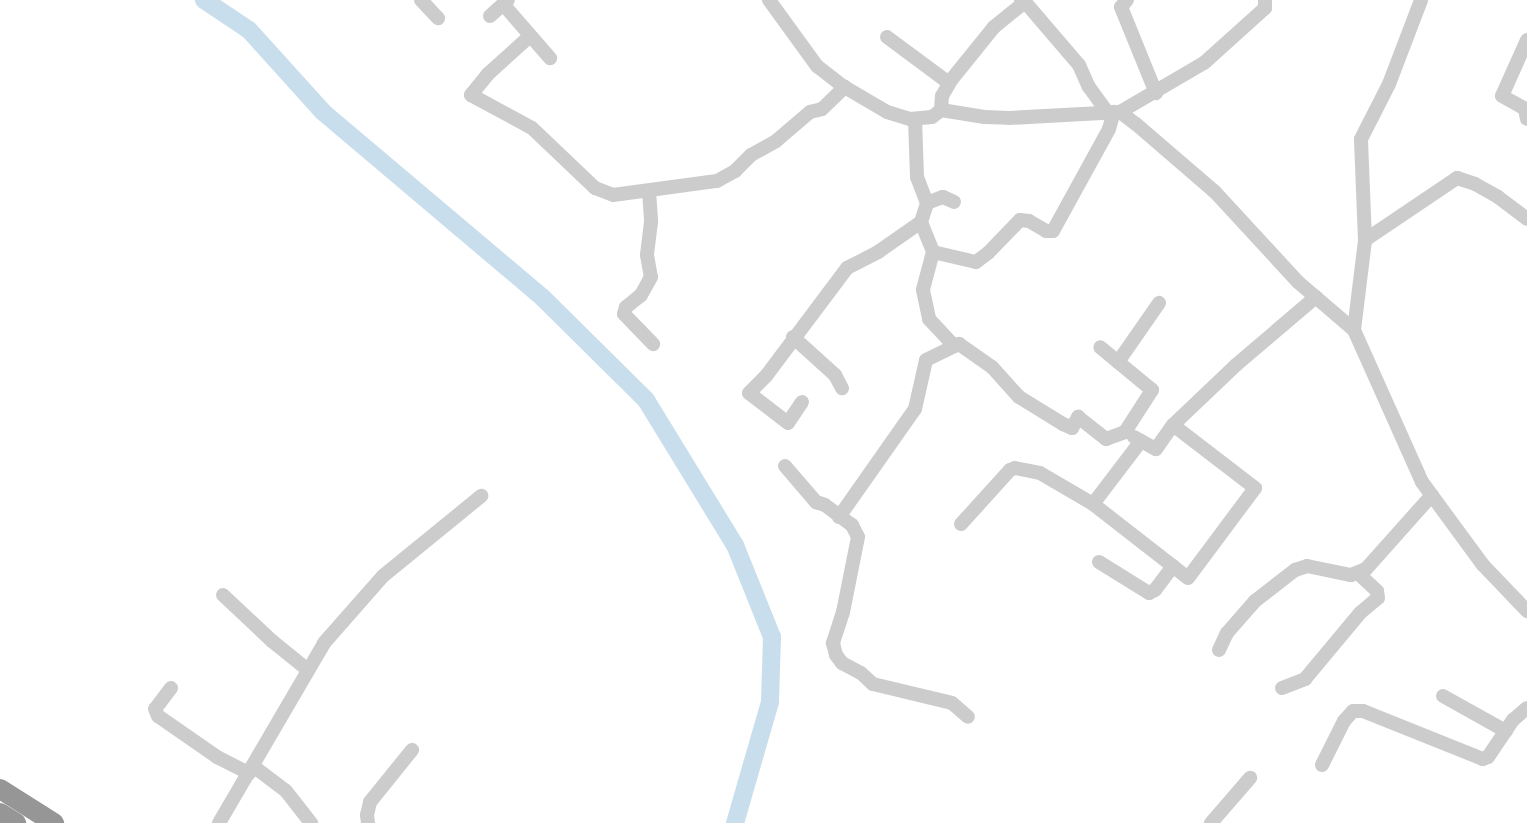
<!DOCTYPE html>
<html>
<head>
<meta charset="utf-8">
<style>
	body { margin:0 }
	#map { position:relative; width:1527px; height:823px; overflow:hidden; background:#fff; font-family:"DejaVu Sans",sans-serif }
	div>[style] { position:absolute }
	.river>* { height:18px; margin:-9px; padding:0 9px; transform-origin:9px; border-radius:9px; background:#c9deec }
	.minor>* { height:14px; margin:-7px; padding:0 7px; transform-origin:7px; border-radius:7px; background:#ccc }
	.highway>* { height:20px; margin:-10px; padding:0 10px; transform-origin:10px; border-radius:10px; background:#969696 }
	span { translate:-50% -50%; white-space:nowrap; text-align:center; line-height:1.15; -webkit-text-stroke:6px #fff; paint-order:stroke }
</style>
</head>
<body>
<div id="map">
	<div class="river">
		<div style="left:204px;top:0;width:54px;rotate:33.7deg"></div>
		<div style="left:249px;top:30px;width:110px;rotate:47.9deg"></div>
		<div style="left:323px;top:112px;width:288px;rotate:40.2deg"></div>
		<div style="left:543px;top:298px;width:145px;rotate:44.7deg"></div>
		<div style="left:646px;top:400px;width:170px;rotate:58.5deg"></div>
		<div style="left:735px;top:545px;width:99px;rotate:68.1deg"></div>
		<div style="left:772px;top:637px;width:65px;rotate:91.8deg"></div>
		<div style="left:770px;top:702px;width:126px;rotate:106.1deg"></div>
	</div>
	<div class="minor">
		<div style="left:421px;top:0;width:25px;rotate:47deg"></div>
		<div style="left:769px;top:0;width:82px;rotate:54deg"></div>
		<div style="left:817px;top:66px;width:31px;rotate:38deg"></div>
		<div style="left:841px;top:85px;width:53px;rotate:30.4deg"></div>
		<div style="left:887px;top:112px;width:24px;rotate:17deg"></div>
		<div style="left:910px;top:119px;width:22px;rotate:-5deg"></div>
		<div style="left:932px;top:117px;width:11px;rotate:-38deg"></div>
		<div style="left:941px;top:110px;width:44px;rotate:9.2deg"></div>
		<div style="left:984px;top:117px;width:25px;rotate:2deg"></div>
		<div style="left:1009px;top:118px;width:111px;rotate:-3.1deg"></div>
		<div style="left:1120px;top:112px;width:20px;rotate:37deg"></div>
		<div style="left:1136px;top:124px;width:104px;rotate:40.7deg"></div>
		<div style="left:1215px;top:192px;width:122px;rotate:47.3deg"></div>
		<div style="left:1298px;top:282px;width:74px;rotate:40.6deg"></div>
		<div style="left:1354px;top:330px;width:167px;rotate:65.9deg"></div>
		<div style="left:1422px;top:482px;width:103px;rotate:53.7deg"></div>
		<div style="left:1483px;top:565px;width:64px;rotate:46.3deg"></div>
		<div style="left:1021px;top:0;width:4px;rotate:27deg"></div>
		<div style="left:1025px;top:2px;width:83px;rotate:49.4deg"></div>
		<div style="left:1079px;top:65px;width:24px;rotate:66deg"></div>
		<div style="left:1089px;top:87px;width:31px;rotate:54deg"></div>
		<div style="left:1127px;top:0;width:9px;rotate:131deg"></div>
		<div style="left:1121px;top:7px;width:93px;rotate:67.9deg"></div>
		<div style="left:503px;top:4px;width:72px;rotate:49deg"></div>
		<div style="left:490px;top:16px;width:24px;rotate:-42deg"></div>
		<div style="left:530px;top:36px;width:57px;rotate:137.9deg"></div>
		<div style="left:488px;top:74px;width:27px;rotate:129deg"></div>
		<div style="left:471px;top:95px;width:69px;rotate:28.4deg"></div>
		<div style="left:532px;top:128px;width:87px;rotate:43.6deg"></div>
		<div style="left:595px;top:188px;width:19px;rotate:21deg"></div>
		<div style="left:613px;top:195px;width:105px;rotate:-7.7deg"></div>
		<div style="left:717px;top:181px;width:21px;rotate:-29deg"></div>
		<div style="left:735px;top:171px;width:23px;rotate:-45deg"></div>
		<div style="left:751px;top:155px;width:29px;rotate:-29deg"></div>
		<div style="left:776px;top:141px;width:45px;rotate:-40.5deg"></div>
		<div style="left:810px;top:112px;width:12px;rotate:-14deg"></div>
		<div style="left:822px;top:109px;width:32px;rotate:-44deg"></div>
		<div style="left:887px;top:37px;width:77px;rotate:36.6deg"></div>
		<div style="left:1527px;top:40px;width:61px;rotate:114.1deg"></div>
		<div style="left:1502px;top:96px;width:26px;rotate:29deg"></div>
		<div style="left:1525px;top:109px;width:10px;rotate:79deg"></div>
		<div style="left:941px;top:110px;width:14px;rotate:-86deg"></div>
		<div style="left:942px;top:96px;width:20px;rotate:-60deg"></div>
		<div style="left:952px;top:79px;width:67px;rotate:-51.1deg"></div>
		<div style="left:994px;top:27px;width:40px;rotate:-39deg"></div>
		<div style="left:1120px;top:112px;width:97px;rotate:-30.3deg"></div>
		<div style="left:1204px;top:63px;width:82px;rotate:-42deg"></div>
		<div style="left:1265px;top:8px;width:8px;rotate:-90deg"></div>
		<div style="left:915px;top:119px;width:58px;rotate:88deg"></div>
		<div style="left:917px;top:177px;width:28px;rotate:69deg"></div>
		<div style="left:927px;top:203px;width:17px;rotate:-21deg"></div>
		<div style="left:943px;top:197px;width:12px;rotate:24deg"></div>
		<div style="left:649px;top:191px;width:31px;rotate:86deg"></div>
		<div style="left:651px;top:222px;width:33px;rotate:97deg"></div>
		<div style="left:647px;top:255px;width:22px;rotate:80deg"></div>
		<div style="left:651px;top:277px;width:21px;rotate:119deg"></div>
		<div style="left:641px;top:295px;width:19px;rotate:141deg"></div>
		<div style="left:626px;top:307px;width:7px;rotate:106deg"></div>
		<div style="left:624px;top:314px;width:42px;rotate:46deg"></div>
		<div style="left:921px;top:222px;width:32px;rotate:68deg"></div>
		<div style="left:933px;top:252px;width:39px;rotate:105deg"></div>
		<div style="left:923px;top:290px;width:30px;rotate:78deg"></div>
		<div style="left:929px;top:319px;width:37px;rotate:47deg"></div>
		<div style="left:1365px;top:240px;width:111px;rotate:-34deg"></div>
		<div style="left:1457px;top:178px;width:19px;rotate:18deg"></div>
		<div style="left:1475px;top:184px;width:26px;rotate:29deg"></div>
		<div style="left:1498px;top:197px;width:36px;rotate:37deg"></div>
		<div style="left:933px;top:252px;width:44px;rotate:13.1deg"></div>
		<div style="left:976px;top:262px;width:15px;rotate:-37deg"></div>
		<div style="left:988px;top:253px;width:46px;rotate:-45.9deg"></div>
		<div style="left:1020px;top:220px;width:9px;rotate:6deg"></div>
		<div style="left:1029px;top:221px;width:20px;rotate:30deg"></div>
		<div style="left:1046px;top:231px;width:7px"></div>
		<div style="left:1053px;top:231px;width:116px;rotate:-61.2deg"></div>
		<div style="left:1109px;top:129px;width:18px;rotate:-74deg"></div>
		<div style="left:1354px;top:330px;width:91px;rotate:-83deg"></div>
		<div style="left:1365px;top:240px;width:101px;rotate:-92.3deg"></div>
		<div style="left:1361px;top:139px;width:62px;rotate:-63deg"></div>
		<div style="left:1389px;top:84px;width:90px;rotate:-69.1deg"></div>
		<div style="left:793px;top:337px;width:57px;rotate:42.1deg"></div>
		<div style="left:835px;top:375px;width:15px;rotate:62deg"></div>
		<div style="left:1118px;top:362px;width:72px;rotate:-55.2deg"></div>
		<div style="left:802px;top:402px;width:25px;rotate:124deg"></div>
		<div style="left:788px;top:423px;width:49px;rotate:-142.4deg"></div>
		<div style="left:749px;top:393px;width:24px;rotate:-45deg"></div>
		<div style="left:766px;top:376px;width:135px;rotate:-53.1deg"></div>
		<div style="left:847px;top:268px;width:35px;rotate:-27deg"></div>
		<div style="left:878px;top:252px;width:52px;rotate:-34.9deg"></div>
		<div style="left:921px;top:222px;width:20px;rotate:-72deg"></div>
		<div style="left:1134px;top:437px;width:25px;rotate:29deg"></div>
		<div style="left:1156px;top:449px;width:29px;rotate:-55deg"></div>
		<div style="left:1173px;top:425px;width:87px;rotate:-43.6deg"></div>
		<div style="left:1236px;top:365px;width:105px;rotate:-40.4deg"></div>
		<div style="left:1141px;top:441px;width:79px;rotate:127.3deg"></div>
		<div style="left:1093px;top:504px;width:120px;rotate:37.9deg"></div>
		<div style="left:1188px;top:578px;width:112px;rotate:-53.3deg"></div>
		<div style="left:1255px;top:488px;width:103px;rotate:-142.5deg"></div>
		<div style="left:785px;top:466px;width:48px;rotate:49.3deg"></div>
		<div style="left:816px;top:502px;width:9px;rotate:18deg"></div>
		<div style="left:825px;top:505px;width:34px;rotate:37deg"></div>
		<div style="left:852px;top:525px;width:13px;rotate:63deg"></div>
		<div style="left:858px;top:537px;width:76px;rotate:101.3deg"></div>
		<div style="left:843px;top:612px;width:33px;rotate:108deg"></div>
		<div style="left:833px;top:643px;width:12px;rotate:76deg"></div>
		<div style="left:836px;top:655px;width:10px;rotate:53deg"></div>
		<div style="left:842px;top:663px;width:21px;rotate:28deg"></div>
		<div style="left:861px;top:673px;width:16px;rotate:43deg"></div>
		<div style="left:873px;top:684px;width:81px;rotate:13.5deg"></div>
		<div style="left:952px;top:703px;width:21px;rotate:41deg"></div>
		<div style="left:839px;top:517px;width:132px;rotate:-54.9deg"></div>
		<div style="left:915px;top:409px;width:50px;rotate:-77.3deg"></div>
		<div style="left:926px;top:360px;width:37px;rotate:-26deg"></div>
		<div style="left:959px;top:344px;width:40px;rotate:34.9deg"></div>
		<div style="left:992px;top:367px;width:40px;rotate:48deg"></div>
		<div style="left:1019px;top:397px;width:52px;rotate:31.5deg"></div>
		<div style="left:1063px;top:424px;width:10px;rotate:24deg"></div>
		<div style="left:1072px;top:428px;width:13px;rotate:-61deg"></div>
		<div style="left:1078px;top:417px;width:36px;rotate:38deg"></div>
		<div style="left:1106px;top:439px;width:20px;rotate:-20deg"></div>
		<div style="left:1125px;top:432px;width:50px;rotate:-57.3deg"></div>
		<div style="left:1152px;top:390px;width:67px;rotate:-140.4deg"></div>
		<div style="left:961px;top:524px;width:73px;rotate:-47.8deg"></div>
		<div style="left:1010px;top:470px;width:5px;rotate:-22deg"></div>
		<div style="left:1015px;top:468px;width:25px;rotate:11deg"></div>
		<div style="left:1040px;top:473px;width:61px;rotate:30.3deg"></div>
		<div style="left:1099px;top:562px;width:59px;rotate:31.8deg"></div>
		<div style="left:1149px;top:593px;width:7px;rotate:-27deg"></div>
		<div style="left:1155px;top:590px;width:30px;rotate:-53deg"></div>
		<div style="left:223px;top:595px;width:67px;rotate:43.2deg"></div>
		<div style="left:272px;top:641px;width:46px;rotate:38.9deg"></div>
		<div style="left:1219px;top:650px;width:19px;rotate:-65deg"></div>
		<div style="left:1227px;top:633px;width:43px;rotate:-48.8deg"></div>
		<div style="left:1255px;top:601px;width:51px;rotate:-37.8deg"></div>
		<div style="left:1295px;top:570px;width:13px;rotate:-18deg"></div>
		<div style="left:1307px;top:566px;width:45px;rotate:11.6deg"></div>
		<div style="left:1351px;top:575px;width:16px;rotate:-22deg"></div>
		<div style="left:1366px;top:569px;width:99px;rotate:-48.3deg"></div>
		<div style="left:171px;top:688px;width:26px;rotate:127deg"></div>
		<div style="left:155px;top:709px;width:8px;rotate:67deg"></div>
		<div style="left:158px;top:716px;width:72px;rotate:34.8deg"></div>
		<div style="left:217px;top:757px;width:36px;rotate:27deg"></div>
		<div style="left:1282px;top:688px;width:25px;rotate:-21deg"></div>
		<div style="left:1305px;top:679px;width:86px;rotate:-50.2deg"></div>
		<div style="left:1360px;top:613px;width:23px;rotate:-40deg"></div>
		<div style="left:1378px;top:598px;width:7px;rotate:-98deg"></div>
		<div style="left:1377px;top:591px;width:25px;rotate:-137deg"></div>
		<div style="left:1443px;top:696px;width:72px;rotate:29.1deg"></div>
		<div style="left:1322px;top:765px;width:49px;rotate:-63.4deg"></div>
		<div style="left:1344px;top:721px;width:13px;rotate:-48deg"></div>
		<div style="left:1353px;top:711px;width:10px"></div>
		<div style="left:1363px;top:711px;width:129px;rotate:21.8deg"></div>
		<div style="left:1483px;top:759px;width:5px;rotate:-22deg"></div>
		<div style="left:1488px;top:757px;width:45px;rotate:-56deg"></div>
		<div style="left:1513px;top:720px;width:18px;rotate:-41deg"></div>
		<div style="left:253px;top:766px;width:41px;rotate:37.1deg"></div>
		<div style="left:286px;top:791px;width:41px;rotate:52deg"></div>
		<div style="left:219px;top:823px;width:208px;rotate:-59.7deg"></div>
		<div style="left:324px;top:643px;width:89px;rotate:-48.6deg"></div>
		<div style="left:383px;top:576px;width:127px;rotate:-39.2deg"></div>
		<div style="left:368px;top:823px;width:8px;rotate:-97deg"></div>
		<div style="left:367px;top:815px;width:13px;rotate:-77deg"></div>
		<div style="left:370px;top:802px;width:67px;rotate:-51.1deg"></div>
		<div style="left:1211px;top:823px;width:60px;rotate:-49.1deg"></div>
	</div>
	<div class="highway">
		<div style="left:0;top:789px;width:64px;rotate:32.2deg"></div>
		<div style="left:0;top:813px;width:19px;rotate:32deg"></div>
	</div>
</div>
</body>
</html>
